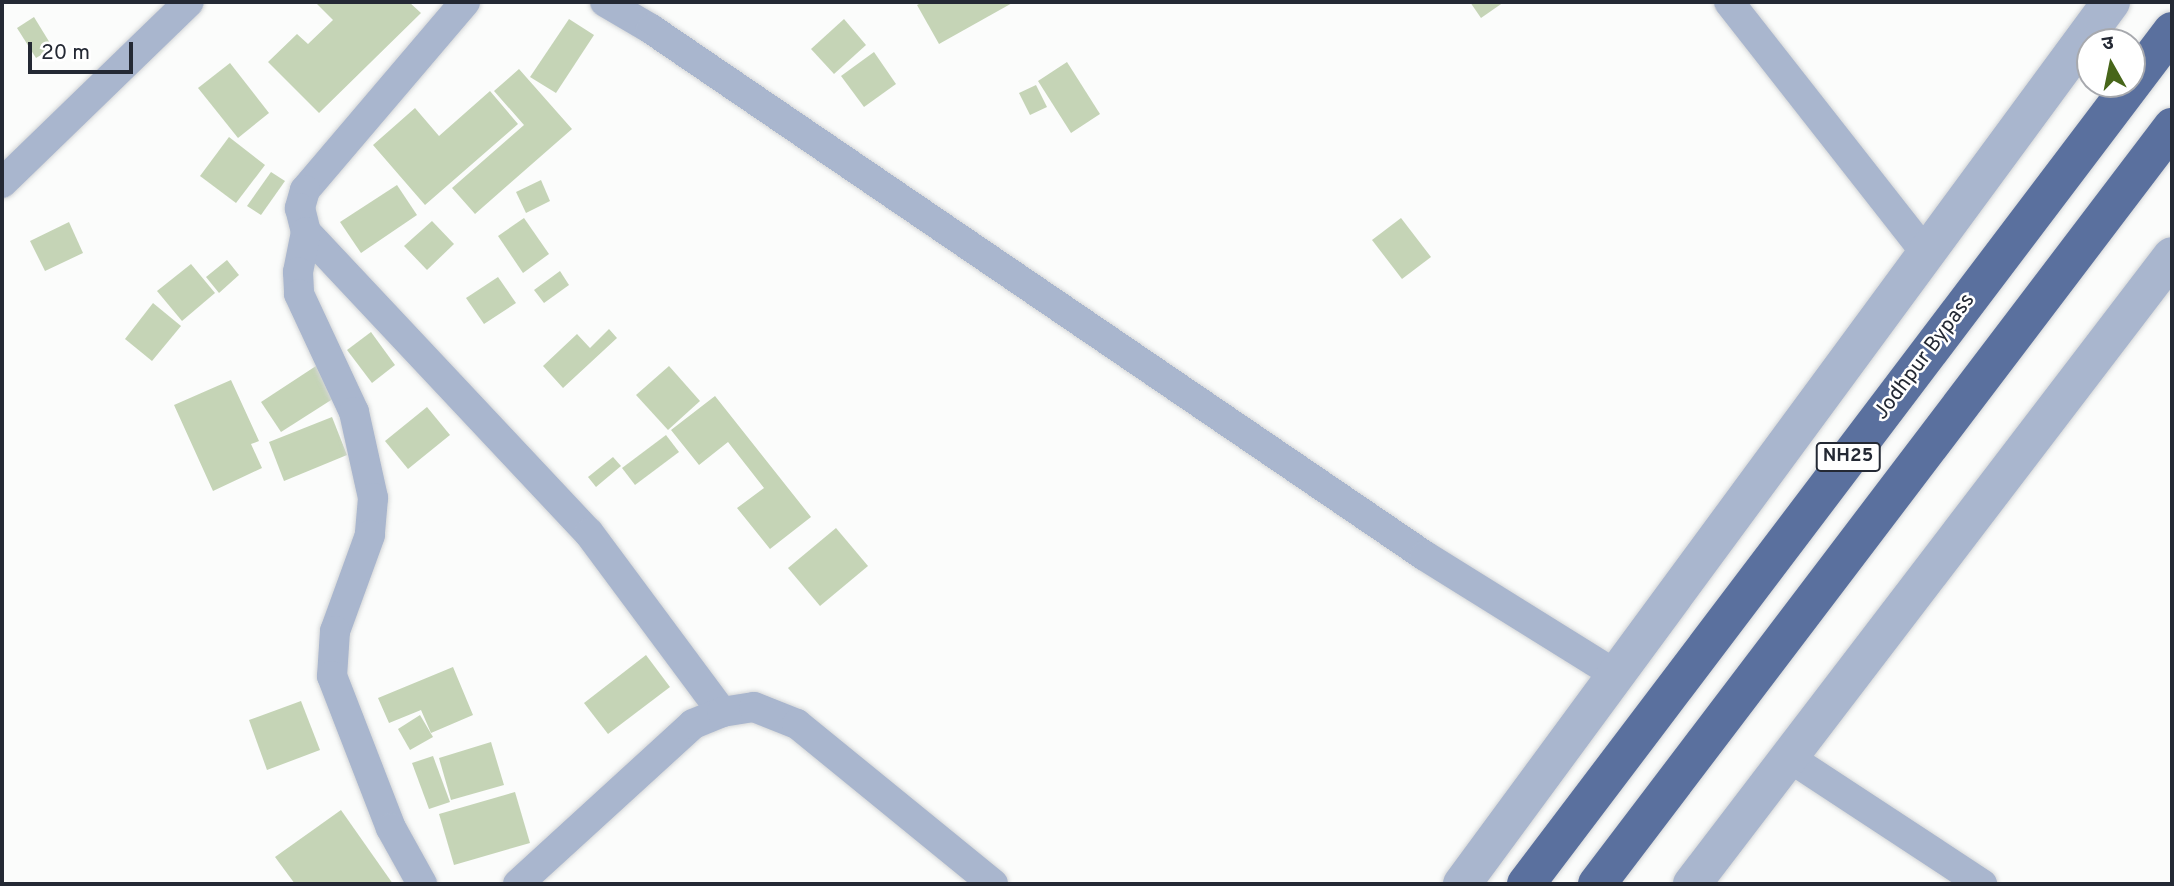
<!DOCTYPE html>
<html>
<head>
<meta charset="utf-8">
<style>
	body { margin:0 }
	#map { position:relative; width:2174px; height:886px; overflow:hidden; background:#fbfcfb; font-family:Overpass,"Noto Sans Devanagari",sans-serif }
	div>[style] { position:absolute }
	.building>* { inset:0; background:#c5d4b6 }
	.roads { filter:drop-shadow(0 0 2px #d4d6d7) drop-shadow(0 0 2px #d4d6d7) }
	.minor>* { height:30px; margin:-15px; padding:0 15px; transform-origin:15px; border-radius:15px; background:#a9b6ce }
	.tertiary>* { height:38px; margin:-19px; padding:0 19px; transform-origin:19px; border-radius:19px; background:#a9b6ce }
	.trunk>* { height:38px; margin:-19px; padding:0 19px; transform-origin:19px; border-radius:19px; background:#5a709e }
	span { translate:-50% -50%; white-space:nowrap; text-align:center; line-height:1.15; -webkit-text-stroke:5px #fff; paint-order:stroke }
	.shield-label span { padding:2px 5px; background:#fff; border:2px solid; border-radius:5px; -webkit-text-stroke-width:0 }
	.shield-label { font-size:19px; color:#242934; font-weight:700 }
	.street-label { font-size:21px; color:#242934 }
	.frame { position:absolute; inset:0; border:4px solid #242934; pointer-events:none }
	.north { position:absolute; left:2076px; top:28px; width:70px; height:70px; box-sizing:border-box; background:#fff; border:2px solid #a7a9ae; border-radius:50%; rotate:351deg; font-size:19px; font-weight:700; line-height:28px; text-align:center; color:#242934 }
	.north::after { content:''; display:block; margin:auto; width:24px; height:32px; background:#47661a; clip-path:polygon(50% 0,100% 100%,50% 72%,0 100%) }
	.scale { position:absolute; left:28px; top:42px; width:105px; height:32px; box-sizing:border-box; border:4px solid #242934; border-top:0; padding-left:9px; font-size:21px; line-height:24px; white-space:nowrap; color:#242934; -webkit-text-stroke:5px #fff; paint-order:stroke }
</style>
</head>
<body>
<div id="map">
	<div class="building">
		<div style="clip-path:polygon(315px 2px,409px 2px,421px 13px,319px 113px,268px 62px,297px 34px,308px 44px,333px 20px)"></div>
		<div style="clip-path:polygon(923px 2px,1014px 2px,939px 44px,917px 5px)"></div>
		<div style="clip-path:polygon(1470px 2px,1504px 2px,1481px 18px)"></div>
		<div style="clip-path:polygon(34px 17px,53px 48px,36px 58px,17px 28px)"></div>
		<div style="clip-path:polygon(569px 19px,594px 35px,556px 93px,530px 77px)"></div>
		<div style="clip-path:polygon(844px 19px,866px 45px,834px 74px,811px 49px)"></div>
		<div style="clip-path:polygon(874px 52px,896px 84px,864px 107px,841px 76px)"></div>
		<div style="clip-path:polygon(1067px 62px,1100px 114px,1071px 133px,1038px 81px)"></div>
		<div style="clip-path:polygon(230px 63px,269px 113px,238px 138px,198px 88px)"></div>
		<div style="clip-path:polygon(519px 69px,572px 129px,475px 214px,452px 188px,524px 125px,494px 91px)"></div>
		<div style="clip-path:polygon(1036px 85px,1047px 107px,1030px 115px,1019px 93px)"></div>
		<div style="clip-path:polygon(490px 91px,518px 124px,425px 205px,373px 145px,415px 108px,439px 136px)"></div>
		<div style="clip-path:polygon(229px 137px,265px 165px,236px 203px,200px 176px)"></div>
		<div style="clip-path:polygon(271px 172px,285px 181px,261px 215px,247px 206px)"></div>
		<div style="clip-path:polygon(541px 180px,550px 201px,526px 213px,516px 192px)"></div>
		<div style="clip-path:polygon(397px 185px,417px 215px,361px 253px,340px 222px)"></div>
		<div style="clip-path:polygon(524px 218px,549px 254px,523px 273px,498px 236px)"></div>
		<div style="clip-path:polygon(1401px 218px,1431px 257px,1402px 279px,1372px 240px)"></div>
		<div style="clip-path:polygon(432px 221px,454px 244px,427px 270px,404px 246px)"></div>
		<div style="clip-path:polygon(69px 222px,83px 253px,45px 271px,30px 241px)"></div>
		<div style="clip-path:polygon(227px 260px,239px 275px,219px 293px,206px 277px)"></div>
		<div style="clip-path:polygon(191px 264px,215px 293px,182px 321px,157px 291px)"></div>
		<div style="clip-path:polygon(560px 271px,569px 285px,544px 303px,534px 290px)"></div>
		<div style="clip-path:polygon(498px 277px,516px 303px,484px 324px,466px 298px)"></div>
		<div style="clip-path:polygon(153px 303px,181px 326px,152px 361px,125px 339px)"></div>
		<div style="clip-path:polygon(609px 329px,617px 338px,563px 388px,543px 366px,577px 334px,590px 348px)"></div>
		<div style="clip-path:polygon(371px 332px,395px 365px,372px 383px,347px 350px)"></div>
		<div style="clip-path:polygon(319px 364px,339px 395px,281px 432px,261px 402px)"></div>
		<div style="clip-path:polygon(669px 366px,700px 401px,668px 430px,636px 395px)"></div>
		<div style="clip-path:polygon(231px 380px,259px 441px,251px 444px,262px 468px,213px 491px,174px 405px)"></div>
		<div style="clip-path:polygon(715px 396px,811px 517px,770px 549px,737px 508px,764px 488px,728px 442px,699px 465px,671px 430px)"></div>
		<div style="clip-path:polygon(427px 407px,450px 435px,408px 469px,385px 441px)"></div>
		<div style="clip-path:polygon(332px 417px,347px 455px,284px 481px,269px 442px)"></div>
		<div style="clip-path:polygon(666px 435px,679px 452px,635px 485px,622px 468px)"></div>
		<div style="clip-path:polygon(613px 457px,621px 466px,596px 487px,588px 477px)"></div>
		<div style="clip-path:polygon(836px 528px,868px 566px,820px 606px,788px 568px)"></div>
		<div style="clip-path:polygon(646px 655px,670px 687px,608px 734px,584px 703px)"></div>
		<div style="clip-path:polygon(453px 667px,473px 715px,431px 733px,421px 710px,389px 723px,378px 698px)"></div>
		<div style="clip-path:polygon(301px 701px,320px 750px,267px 770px,249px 720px)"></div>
		<div style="clip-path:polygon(420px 715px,433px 737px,410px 750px,398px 729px)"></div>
		<div style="clip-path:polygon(491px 742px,504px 785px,451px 800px,439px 758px)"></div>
		<div style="clip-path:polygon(433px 756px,450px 802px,429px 809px,412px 763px)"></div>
		<div style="clip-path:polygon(515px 792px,530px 843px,454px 865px,439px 814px)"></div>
		<div style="clip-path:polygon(341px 810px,393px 884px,295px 884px,275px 857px)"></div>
	</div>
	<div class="roads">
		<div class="minor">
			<div style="left:465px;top:2px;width:247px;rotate:130.4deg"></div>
			<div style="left:305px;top:190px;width:19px;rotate:106deg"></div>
			<div style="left:300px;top:208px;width:25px;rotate:76deg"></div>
			<div style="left:306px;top:232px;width:413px;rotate:46.8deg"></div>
			<div style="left:589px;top:533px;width:223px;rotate:53.4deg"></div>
			<div style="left:605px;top:2px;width:53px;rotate:30.4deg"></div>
			<div style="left:651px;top:29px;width:936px;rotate:34.25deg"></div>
			<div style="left:1425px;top:556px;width:225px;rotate:31.9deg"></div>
			<div style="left:1729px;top:2px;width:319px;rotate:51.9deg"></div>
			<div style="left:2px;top:183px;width:260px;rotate:-44.1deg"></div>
			<div style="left:306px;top:232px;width:41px;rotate:101.3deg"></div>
			<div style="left:298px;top:272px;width:22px;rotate:87deg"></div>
			<div style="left:299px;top:294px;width:130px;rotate:65deg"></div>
			<div style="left:354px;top:412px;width:88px;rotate:77.5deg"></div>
			<div style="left:373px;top:498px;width:37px;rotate:95deg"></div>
			<div style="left:370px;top:535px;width:102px;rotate:110deg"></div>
			<div style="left:335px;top:631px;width:45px;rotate:93.8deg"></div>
			<div style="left:332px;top:676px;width:163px;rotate:68.8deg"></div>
			<div style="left:391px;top:828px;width:64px;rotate:61deg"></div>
			<div style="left:1790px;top:758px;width:230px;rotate:33.3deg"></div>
			<div style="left:518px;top:884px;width:237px;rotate:-42.4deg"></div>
			<div style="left:693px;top:724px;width:31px;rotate:-22deg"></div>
			<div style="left:722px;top:712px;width:32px;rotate:-9deg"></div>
			<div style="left:754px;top:707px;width:46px;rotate:21.6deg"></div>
			<div style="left:797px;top:724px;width:253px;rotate:39.2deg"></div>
		</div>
		<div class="tertiary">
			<div style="left:1462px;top:884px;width:1095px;rotate:-53.65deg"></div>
			<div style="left:1692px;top:884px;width:790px;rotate:-52.61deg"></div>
		</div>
		<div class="trunk">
			<div style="left:1526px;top:884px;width:1070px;rotate:-52.86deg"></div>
			<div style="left:1597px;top:884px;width:951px;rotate:-52.78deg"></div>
		</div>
	</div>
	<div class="shield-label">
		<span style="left:1848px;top:457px">NH25</span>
	</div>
	<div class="street-label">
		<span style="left:1925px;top:357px;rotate:-53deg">Jodhpur Bypass</span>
	</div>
	<div class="frame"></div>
	<div class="north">उ</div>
	<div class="scale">20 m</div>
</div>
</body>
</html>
